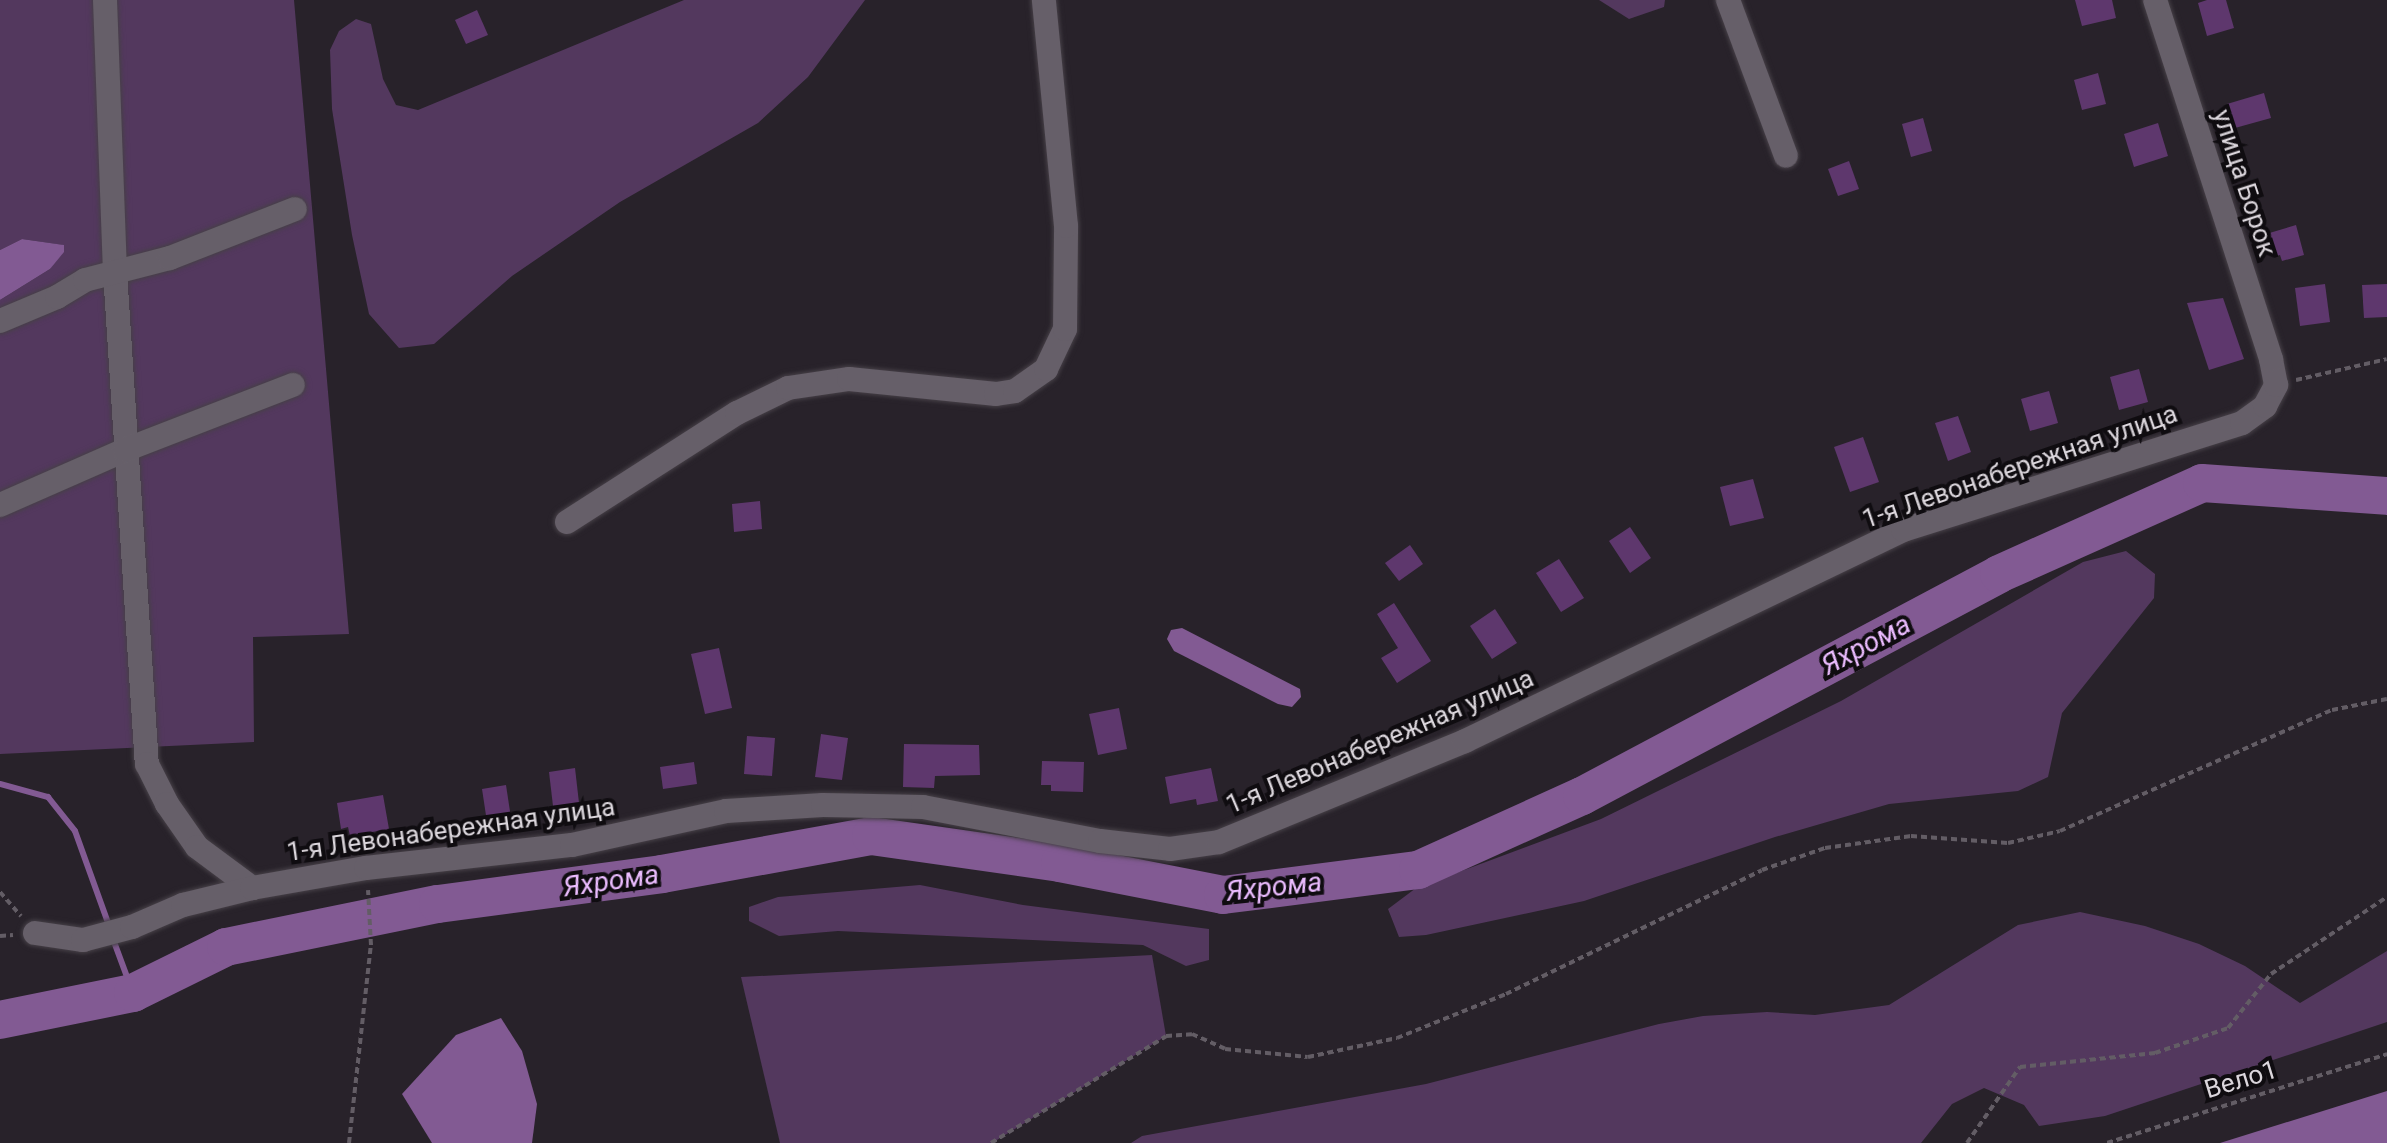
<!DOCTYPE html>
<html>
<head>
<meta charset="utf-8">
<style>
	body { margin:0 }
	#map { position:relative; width:2387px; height:1143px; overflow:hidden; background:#28222a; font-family:Roboto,sans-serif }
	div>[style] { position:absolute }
	.green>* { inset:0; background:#53385e }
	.water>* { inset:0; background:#825a93 }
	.stream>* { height:6px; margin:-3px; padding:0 3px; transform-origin:3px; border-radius:3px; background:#825a93 }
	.river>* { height:38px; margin:-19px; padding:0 19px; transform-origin:19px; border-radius:19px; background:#825a93 }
	.building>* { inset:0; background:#5e376d }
	.path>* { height:4px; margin-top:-2px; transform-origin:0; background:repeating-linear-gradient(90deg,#635d65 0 6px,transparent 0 10px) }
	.roads { filter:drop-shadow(0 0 2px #464047) drop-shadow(0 0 2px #464047) }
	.minor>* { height:24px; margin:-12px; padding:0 12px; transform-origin:12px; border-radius:12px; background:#665f69 }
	span { translate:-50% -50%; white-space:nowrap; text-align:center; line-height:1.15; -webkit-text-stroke:8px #0f0c10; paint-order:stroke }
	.street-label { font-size:26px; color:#dbd6dc }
	.water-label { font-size:28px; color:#ebbcff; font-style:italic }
</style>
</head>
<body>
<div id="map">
	<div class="green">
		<div style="clip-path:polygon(0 0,294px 0,349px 634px,253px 637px,254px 742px,0 754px,0 300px,50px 269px,63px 245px,22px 239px,0 250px)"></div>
		<div style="clip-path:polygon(684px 0,865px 0,808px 77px,758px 123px,620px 202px,512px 276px,434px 344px,399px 348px,369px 314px,352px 235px,332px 109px,330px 50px,339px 31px,356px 19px,371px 24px,383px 79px,396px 105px,418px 110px)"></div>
		<div style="clip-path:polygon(1599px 0,1665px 0,1664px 7px,1629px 19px)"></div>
		<div style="clip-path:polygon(2126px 551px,2155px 574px,2154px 598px,2062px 713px,2048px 777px,2018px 791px,1889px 804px,1775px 837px,1584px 901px,1426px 935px,1399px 937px,1388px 909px,1416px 888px,1601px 819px,1841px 701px,2083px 562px)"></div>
		<div style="clip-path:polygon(920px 885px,1023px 905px,1209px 929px,1209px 960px,1186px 966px,1143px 945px,838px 931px,779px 936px,749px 921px,749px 907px,778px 897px)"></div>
		<div style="clip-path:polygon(2080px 912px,2145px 926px,2199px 944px,2245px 966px,2300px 1003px,2387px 951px,2387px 1022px,2105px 1116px,2039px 1126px,2024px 1105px,1984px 1088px,1952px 1104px,1921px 1143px,1131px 1143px,1142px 1136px,1426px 1084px,1659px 1024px,1703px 1016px,1767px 1012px,1815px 1015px,1889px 1005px,2018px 925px)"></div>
		<div style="clip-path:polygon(1152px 955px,1166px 1036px,992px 1143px,780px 1143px,741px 977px)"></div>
	</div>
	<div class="water">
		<div style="clip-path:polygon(22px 239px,64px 245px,64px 252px,50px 269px,0 300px,0 250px)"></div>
		<div style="clip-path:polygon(1182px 628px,1300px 689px,1301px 697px,1292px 707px,1278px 704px,1174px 651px,1167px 639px,1171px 630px)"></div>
		<div style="clip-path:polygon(501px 1018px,522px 1051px,537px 1104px,532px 1143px,432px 1143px,402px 1094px,456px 1035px)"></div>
		<div style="clip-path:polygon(2387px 1091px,2387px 1143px,2220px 1143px)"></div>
	</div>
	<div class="stream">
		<div style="left:0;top:784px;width:50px;rotate:15.2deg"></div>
		<div style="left:48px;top:797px;width:43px;rotate:51.5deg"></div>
		<div style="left:75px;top:831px;width:103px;rotate:70.2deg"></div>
		<div style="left:113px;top:939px;width:58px;rotate:69.7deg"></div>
	</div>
	<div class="river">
		<div style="left:0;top:1020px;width:136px;rotate:-11.5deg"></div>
		<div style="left:133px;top:993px;width:104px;rotate:-26.3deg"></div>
		<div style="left:226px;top:947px;width:216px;rotate:-11.5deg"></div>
		<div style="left:438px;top:904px;width:226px;rotate:-7.6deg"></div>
		<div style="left:662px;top:874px;width:212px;rotate:-10.3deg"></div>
		<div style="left:871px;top:836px;width:191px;rotate:8.1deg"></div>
		<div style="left:1060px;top:863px;width:166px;rotate:11.1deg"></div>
		<div style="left:1223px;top:895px;width:197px;rotate:-7.3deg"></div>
		<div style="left:1418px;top:870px;width:180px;rotate:-24.3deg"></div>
		<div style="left:1582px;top:796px;width:472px;rotate:-28deg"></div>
		<div style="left:1999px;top:574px;width:222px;rotate:-24.1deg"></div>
		<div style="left:2202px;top:483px;width:185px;rotate:4deg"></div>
	</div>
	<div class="building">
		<div style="clip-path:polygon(2075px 0,2112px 0,2116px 18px,2082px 26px)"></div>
		<div style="clip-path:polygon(2207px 0,2226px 0,2234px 28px,2207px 36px,2198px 3px)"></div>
		<div style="clip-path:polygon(477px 10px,488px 35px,466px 44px,455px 20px)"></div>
		<div style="clip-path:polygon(2098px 73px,2106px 104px,2082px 110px,2074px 80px)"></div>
		<div style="clip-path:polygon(2264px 93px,2271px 118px,2235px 128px,2227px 104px)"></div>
		<div style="clip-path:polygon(1923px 118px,1932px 151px,1911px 157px,1902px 124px)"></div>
		<div style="clip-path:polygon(2158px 123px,2168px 156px,2134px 167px,2124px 134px)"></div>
		<div style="clip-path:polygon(1849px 161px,1859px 189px,1838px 196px,1828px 169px)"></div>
		<div style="clip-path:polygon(2296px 225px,2304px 255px,2282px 261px,2280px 255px,2273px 257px,2266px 234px)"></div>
		<div style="clip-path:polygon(2325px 284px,2330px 322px,2300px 326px,2295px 288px)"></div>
		<div style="clip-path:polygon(2387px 284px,2387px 317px,2364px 318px,2362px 285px)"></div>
		<div style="clip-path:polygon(2223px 298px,2244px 359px,2209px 370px,2187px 303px)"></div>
		<div style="clip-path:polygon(2139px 369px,2148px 402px,2119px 410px,2110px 377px)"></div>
		<div style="clip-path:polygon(2049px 391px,2058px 423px,2030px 431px,2021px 399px)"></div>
		<div style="clip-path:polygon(1958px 416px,1971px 452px,1948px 461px,1935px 423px)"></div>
		<div style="clip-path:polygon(1863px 437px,1879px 482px,1850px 492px,1834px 447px)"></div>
		<div style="clip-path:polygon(1753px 479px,1764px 518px,1730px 526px,1720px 487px)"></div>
		<div style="clip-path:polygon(760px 501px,762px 529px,734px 532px,732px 504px)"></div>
		<div style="clip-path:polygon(1630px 527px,1651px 558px,1630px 573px,1609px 541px)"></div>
		<div style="clip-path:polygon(1410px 545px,1423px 564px,1399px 581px,1385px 563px)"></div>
		<div style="clip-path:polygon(1559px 559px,1584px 598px,1561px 612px,1536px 573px)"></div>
		<div style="clip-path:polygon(1394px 603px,1431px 661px,1397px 683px,1381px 658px,1398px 648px,1377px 614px)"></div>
		<div style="clip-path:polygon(1495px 609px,1517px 643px,1492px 659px,1470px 626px)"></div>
		<div style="clip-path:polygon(719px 648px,732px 708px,705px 714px,691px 654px)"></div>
		<div style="clip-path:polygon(1119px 708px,1127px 749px,1098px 755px,1089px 714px)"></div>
		<div style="clip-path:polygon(821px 734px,848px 738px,842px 780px,815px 777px)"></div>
		<div style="clip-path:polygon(747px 736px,775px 738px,772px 776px,744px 774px)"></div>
		<div style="clip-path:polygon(904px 744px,979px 745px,980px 775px,935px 776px,934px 788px,903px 787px)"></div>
		<div style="clip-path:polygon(1042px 761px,1084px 762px,1083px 792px,1051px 791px,1051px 785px,1041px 785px)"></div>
		<div style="clip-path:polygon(694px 762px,697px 784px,663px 789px,660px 767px)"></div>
		<div style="clip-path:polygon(575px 768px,579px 803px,553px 806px,549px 772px)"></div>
		<div style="clip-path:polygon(1211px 768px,1218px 801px,1197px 805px,1196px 799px,1170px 804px,1165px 777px)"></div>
		<div style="clip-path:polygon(506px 785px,511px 818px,487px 822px,482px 789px)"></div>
		<div style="clip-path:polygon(383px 795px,389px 829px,350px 836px,348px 827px,341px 829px,337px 803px)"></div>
	</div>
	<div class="path">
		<div style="left:2296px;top:380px;width:93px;rotate:-13deg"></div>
		<div style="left:0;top:892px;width:32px;rotate:49deg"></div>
		<div style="left:0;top:936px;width:13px;rotate:-4deg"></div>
		<div style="left:349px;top:1143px;width:199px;rotate:-83.7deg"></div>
		<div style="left:371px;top:945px;width:55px;rotate:-93.1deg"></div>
		<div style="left:991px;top:1143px;width:205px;rotate:-31.4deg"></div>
		<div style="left:1166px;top:1036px;width:26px;rotate:-4deg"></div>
		<div style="left:1192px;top:1034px;width:36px;rotate:24deg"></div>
		<div style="left:1225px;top:1049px;width:83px;rotate:5.5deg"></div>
		<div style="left:1308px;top:1057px;width:91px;rotate:-12.1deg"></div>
		<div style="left:1397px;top:1038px;width:118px;rotate:-22deg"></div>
		<div style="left:1506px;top:994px;width:284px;rotate:-25.8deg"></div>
		<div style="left:1762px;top:870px;width:67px;rotate:-19.2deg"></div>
		<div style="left:1825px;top:848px;width:87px;rotate:-7.9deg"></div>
		<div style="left:1911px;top:836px;width:97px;rotate:4.1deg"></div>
		<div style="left:2008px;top:843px;width:53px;rotate:-13deg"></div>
		<div style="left:2060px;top:831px;width:298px;rotate:-24deg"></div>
		<div style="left:2332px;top:710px;width:56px;rotate:-11.3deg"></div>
		<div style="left:1967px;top:1143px;width:93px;rotate:-55.1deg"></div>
		<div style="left:2020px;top:1067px;width:136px;rotate:-5.9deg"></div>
		<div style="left:2155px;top:1053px;width:77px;rotate:-18.9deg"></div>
		<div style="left:2228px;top:1028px;width:69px;rotate:-51.5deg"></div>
		<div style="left:2271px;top:974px;width:139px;rotate:-33.6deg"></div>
		<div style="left:2107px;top:1143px;width:294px;rotate:-17.6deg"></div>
	</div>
	<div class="roads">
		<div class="minor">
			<div style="left:105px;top:0;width:272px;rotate:87.9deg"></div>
			<div style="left:115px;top:272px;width:493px;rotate:86.3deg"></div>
			<div style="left:147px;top:764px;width:45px;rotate:63.4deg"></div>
			<div style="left:167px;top:804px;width:52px;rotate:55.1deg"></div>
			<div style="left:197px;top:847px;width:69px;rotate:36.7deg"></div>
			<div style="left:1728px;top:0;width:166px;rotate:69.6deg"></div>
			<div style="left:0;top:321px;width:62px;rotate:-22.8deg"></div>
			<div style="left:57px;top:297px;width:33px;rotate:-31deg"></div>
			<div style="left:85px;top:280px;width:88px;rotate:-14.5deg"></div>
			<div style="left:170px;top:258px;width:134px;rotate:-21.4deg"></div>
			<div style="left:0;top:505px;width:137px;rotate:-23.7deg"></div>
			<div style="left:125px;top:450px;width:180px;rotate:-21.2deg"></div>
			<div style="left:567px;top:522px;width:202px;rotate:-32.7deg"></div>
			<div style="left:737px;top:413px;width:57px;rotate:-26.1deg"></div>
			<div style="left:788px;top:388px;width:62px;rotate:-8.4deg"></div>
			<div style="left:849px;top:379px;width:148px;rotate:5.8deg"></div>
			<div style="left:996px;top:394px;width:19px;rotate:-9deg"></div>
			<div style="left:1015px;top:391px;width:38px;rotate:-35deg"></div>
			<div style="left:1046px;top:369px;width:44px;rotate:-64.6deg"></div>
			<div style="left:1065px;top:329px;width:103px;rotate:-89.4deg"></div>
			<div style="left:1066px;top:226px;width:227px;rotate:-95.6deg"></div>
			<div style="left:35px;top:933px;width:49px;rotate:8.3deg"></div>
			<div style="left:83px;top:940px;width:51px;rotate:-14.9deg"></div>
			<div style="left:132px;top:927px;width:56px;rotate:-23.3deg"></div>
			<div style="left:183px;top:905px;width:71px;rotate:-13.8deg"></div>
			<div style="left:252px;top:888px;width:116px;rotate:-10deg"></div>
			<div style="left:366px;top:868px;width:207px;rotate:-6.4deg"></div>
			<div style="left:572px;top:845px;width:158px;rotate:-12.4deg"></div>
			<div style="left:726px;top:811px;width:97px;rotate:-3.5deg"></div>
			<div style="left:823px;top:805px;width:100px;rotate:1.1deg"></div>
			<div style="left:923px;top:807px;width:180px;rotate:10.9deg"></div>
			<div style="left:1100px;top:841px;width:70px;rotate:6.5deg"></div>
			<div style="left:1170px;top:849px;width:49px;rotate:-8.1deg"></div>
			<div style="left:1219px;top:842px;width:266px;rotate:-22.3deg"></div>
			<div style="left:1465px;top:741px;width:486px;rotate:-25.7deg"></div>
			<div style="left:1903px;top:530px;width:355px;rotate:-17.5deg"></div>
			<div style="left:2242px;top:423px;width:29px;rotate:-36deg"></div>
			<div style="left:2265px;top:406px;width:24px;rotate:-62deg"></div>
			<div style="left:2276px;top:385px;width:26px;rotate:-101deg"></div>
			<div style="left:2271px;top:359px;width:377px;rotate:-107.9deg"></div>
		</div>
	</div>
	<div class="street-label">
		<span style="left:2244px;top:183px;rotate:72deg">улица Борок</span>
		<span style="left:2020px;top:467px;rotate:-19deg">1-я Левонабережная улица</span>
		<span style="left:1380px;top:742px;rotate:-23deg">1-я Левонабережная улица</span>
		<span style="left:451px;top:830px;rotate:-8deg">1-я Левонабережная улица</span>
		<span style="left:2241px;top:1080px;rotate:-17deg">Вело1</span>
	</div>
	<div class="water-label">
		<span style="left:1866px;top:645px;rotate:-28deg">Яхрома</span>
		<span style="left:611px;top:881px;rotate:-8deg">Яхрома</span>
		<span style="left:1274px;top:887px;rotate:-6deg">Яхрома</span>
	</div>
</div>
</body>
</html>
